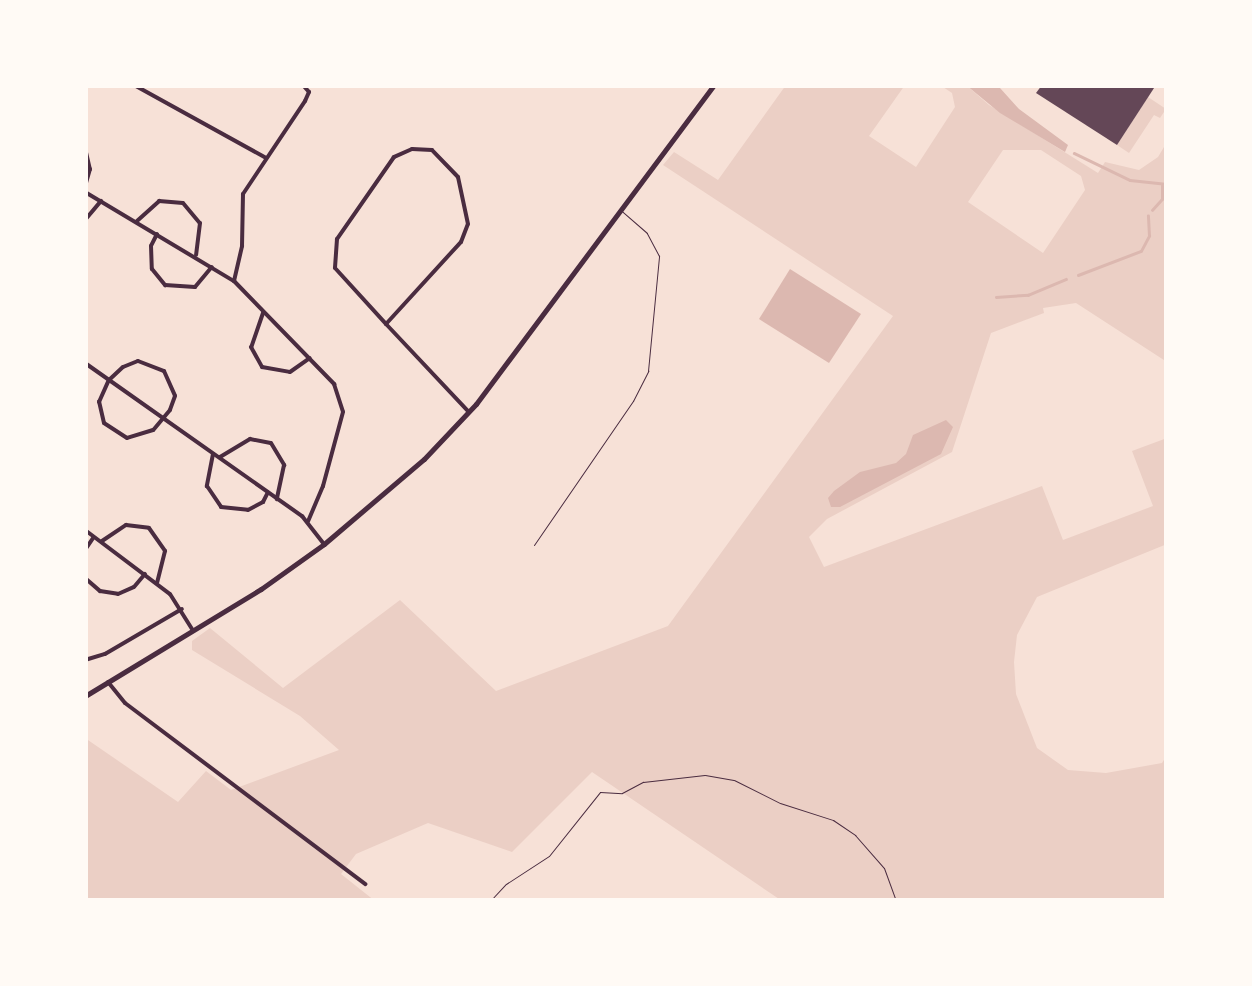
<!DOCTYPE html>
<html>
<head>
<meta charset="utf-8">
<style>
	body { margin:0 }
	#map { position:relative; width:1252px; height:986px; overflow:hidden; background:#f7e1d7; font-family:Cabin,sans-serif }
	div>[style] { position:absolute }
	.green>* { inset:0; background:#ebcfc5 }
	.water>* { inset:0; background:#dcb8b0 }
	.stream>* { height:2.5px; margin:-1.25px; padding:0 1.25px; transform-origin:1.25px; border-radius:1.25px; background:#dcb8b0 }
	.building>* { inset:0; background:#644757 }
	.path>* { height:1px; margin:-0.5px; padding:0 0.5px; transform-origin:0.5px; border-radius:0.5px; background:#4a2c40 }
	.service>* { height:1px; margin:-0.5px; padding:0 0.5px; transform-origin:0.5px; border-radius:0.5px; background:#4a2c40 }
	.minor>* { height:4px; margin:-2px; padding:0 2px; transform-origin:2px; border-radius:2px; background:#4a2c40 }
	.secondary>* { height:5px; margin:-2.5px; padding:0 2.5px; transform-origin:2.5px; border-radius:2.5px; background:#4a2c40 }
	span { translate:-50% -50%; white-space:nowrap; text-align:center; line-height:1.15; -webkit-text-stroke:8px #fffaf5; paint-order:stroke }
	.frame { position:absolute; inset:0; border:88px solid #fffaf5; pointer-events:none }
</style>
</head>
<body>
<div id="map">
	<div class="green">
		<div style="clip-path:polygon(evenodd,786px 85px,905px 85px,869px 136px,916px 167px,955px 107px,952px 93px,940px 85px,966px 85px,989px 105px,1098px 173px,1105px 162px,1139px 170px,1158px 157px,1167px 142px,1167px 362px,1076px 303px,1043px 308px,1044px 313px,991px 333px,952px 452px,827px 519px,809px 537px,824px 567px,1042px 486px,1063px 540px,1153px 506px,1132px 451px,1167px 438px,1167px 544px,1037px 597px,1017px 635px,1014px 662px,1016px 694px,1037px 748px,1068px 770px,1106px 773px,1162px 763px,1167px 755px,1167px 901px,782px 901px,592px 772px,512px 852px,428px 823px,356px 854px,341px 874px,375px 901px,85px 901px,85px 738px,178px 802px,206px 771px,231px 790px,339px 750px,300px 716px,192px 650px,192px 641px,210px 628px,283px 688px,400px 600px,496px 691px,668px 626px,893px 316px,663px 165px,674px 152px,718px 180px,786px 85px,1003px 150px,1041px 150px,1081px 176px,1085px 190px,1043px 253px,968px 202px,1003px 150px)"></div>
		<div style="clip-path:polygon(1148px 97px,1166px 109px,1160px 118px,1154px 115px,1129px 153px,1117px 145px)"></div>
	</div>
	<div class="water">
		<div style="clip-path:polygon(966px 85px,1000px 88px,1019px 109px,1068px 145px,1065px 152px,1000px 113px)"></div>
		<div style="clip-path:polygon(790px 269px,861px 314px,829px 363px,759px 319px)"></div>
		<div style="clip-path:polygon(946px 420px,953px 427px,941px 454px,840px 507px,831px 507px,828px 498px,834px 491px,860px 472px,896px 463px,906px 454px,913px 435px)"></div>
	</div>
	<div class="stream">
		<div style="left:1074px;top:153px;width:62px;rotate:25.7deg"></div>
		<div style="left:1130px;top:180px;width:37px;rotate:6deg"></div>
		<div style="left:1152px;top:210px;width:15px;rotate:-48deg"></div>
		<div style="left:1162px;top:199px;width:13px;rotate:-90deg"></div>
		<div style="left:1078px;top:275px;width:67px;rotate:-20.9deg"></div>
		<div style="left:1141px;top:251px;width:17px;rotate:-62deg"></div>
		<div style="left:1149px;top:236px;width:20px;rotate:-93deg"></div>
		<div style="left:996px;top:297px;width:32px;rotate:-4deg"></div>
		<div style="left:1028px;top:295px;width:41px;rotate:-22.8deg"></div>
	</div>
	<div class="building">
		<div style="clip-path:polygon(1042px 85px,1156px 85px,1117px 145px,1036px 93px)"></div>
	</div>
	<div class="path">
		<div style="left:490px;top:901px;width:23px;rotate:-47deg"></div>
		<div style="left:506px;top:884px;width:51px;rotate:-33.1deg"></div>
		<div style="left:549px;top:856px;width:82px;rotate:-51.4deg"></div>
		<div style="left:600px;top:792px;width:22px;rotate:3deg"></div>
		<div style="left:622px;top:793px;width:24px;rotate:-28deg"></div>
		<div style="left:643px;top:782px;width:62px;rotate:-6.4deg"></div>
		<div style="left:705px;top:775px;width:29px;rotate:10deg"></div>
		<div style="left:734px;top:780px;width:51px;rotate:26.6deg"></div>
		<div style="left:780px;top:803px;width:56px;rotate:17.8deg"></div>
		<div style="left:833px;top:820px;width:27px;rotate:34deg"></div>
		<div style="left:855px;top:835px;width:44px;rotate:48.7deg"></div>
		<div style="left:884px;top:868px;width:35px;rotate:70deg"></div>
	</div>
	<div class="service">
		<div style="left:534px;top:545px;width:175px;rotate:-55.5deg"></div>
		<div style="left:633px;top:401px;width:34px;rotate:-63deg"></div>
		<div style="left:648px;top:371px;width:116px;rotate:-84.5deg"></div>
		<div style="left:659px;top:256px;width:26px;rotate:-118deg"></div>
		<div style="left:647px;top:233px;width:33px;rotate:-139deg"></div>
	</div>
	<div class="minor">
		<div style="left:134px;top:85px;width:151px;rotate:28.9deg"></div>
		<div style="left:85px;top:148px;width:22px;rotate:77deg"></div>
		<div style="left:90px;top:169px;width:18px;rotate:106deg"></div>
		<div style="left:85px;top:192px;width:174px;rotate:30.9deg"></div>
		<div style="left:234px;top:281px;width:144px;rotate:45.8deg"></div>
		<div style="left:334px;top:384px;width:29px;rotate:72deg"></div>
		<div style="left:343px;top:412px;width:77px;rotate:105.1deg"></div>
		<div style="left:323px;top:486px;width:38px;rotate:113deg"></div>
		<div style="left:85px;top:220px;width:25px;rotate:-50deg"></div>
		<div style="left:137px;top:221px;width:30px;rotate:-42deg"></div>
		<div style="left:159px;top:201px;width:24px;rotate:5deg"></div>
		<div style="left:183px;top:203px;width:26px;rotate:50deg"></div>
		<div style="left:200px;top:223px;width:32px;rotate:97deg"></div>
		<div style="left:157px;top:234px;width:13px;rotate:117deg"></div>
		<div style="left:151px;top:246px;width:23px;rotate:88deg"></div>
		<div style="left:152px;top:269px;width:21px;rotate:51deg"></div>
		<div style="left:165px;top:285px;width:30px;rotate:4deg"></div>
		<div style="left:195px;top:287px;width:26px;rotate:-50deg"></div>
		<div style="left:234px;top:281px;width:36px;rotate:-77deg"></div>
		<div style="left:242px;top:246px;width:52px;rotate:-88.9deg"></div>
		<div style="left:243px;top:194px;width:112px;rotate:-56.3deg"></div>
		<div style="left:305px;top:101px;width:10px;rotate:-66deg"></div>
		<div style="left:309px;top:92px;width:9px;rotate:-131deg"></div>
		<div style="left:263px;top:313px;width:36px;rotate:109deg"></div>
		<div style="left:251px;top:347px;width:23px;rotate:61deg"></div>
		<div style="left:262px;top:367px;width:28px;rotate:10deg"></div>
		<div style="left:290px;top:372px;width:24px;rotate:-35deg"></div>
		<div style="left:386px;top:324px;width:111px;rotate:-47.6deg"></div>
		<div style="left:461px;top:242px;width:19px;rotate:-69deg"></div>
		<div style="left:468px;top:224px;width:48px;rotate:-102deg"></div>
		<div style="left:458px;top:177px;width:37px;rotate:-134deg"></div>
		<div style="left:432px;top:150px;width:20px;rotate:-177deg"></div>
		<div style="left:412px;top:149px;width:20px;rotate:156deg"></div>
		<div style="left:394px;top:157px;width:100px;rotate:124.8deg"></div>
		<div style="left:337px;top:239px;width:29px;rotate:94deg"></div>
		<div style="left:335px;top:268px;width:76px;rotate:47.7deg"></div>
		<div style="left:386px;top:324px;width:121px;rotate:46.7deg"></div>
		<div style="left:138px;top:361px;width:28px;rotate:21deg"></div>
		<div style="left:164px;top:371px;width:27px;rotate:66deg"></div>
		<div style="left:175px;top:396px;width:15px;rotate:110deg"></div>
		<div style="left:170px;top:410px;width:26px;rotate:130deg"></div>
		<div style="left:153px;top:430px;width:27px;rotate:163deg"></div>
		<div style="left:127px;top:438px;width:27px;rotate:-147deg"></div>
		<div style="left:104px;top:423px;width:22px;rotate:-103deg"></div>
		<div style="left:99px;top:402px;width:24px;rotate:-66deg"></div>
		<div style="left:109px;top:380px;width:19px;rotate:-43deg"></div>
		<div style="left:123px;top:367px;width:16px;rotate:-22deg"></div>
		<div style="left:85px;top:363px;width:266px;rotate:35.2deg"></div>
		<div style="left:302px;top:516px;width:34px;rotate:52deg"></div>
		<div style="left:213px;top:454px;width:33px;rotate:101deg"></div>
		<div style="left:207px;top:486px;width:25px;rotate:56deg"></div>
		<div style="left:221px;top:507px;width:27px;rotate:6deg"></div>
		<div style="left:248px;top:510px;width:17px;rotate:-28deg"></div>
		<div style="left:263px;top:502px;width:11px;rotate:-63deg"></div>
		<div style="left:220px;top:457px;width:35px;rotate:-31deg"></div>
		<div style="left:250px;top:439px;width:21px;rotate:11deg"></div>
		<div style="left:271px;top:443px;width:26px;rotate:59deg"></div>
		<div style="left:284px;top:465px;width:35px;rotate:102deg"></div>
		<div style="left:85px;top:530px;width:106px;rotate:37deg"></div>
		<div style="left:170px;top:594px;width:41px;rotate:57.8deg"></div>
		<div style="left:102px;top:541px;width:29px;rotate:-34deg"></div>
		<div style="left:126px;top:525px;width:23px;rotate:7deg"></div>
		<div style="left:149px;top:528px;width:28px;rotate:55deg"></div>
		<div style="left:165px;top:551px;width:32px;rotate:104deg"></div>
		<div style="left:85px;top:550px;width:14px;rotate:-56deg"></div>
		<div style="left:85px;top:578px;width:20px;rotate:41deg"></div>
		<div style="left:100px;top:591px;width:18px;rotate:9deg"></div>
		<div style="left:118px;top:594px;width:17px;rotate:-24deg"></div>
		<div style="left:134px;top:587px;width:17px;rotate:-50deg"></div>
		<div style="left:85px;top:660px;width:21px;rotate:-17deg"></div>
		<div style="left:105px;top:654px;width:89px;rotate:-30.3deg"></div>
		<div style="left:108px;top:682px;width:27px;rotate:51deg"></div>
		<div style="left:125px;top:703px;width:301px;rotate:37deg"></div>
	</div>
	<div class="secondary">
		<div style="left:85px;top:696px;width:206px;rotate:-31.3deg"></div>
		<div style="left:261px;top:589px;width:77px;rotate:-35.5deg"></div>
		<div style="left:324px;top:544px;width:131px;rotate:-40.4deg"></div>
		<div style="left:424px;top:459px;width:76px;rotate:-46.6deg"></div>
		<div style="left:476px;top:404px;width:398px;rotate:-53.3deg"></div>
	</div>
	<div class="frame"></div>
</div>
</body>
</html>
